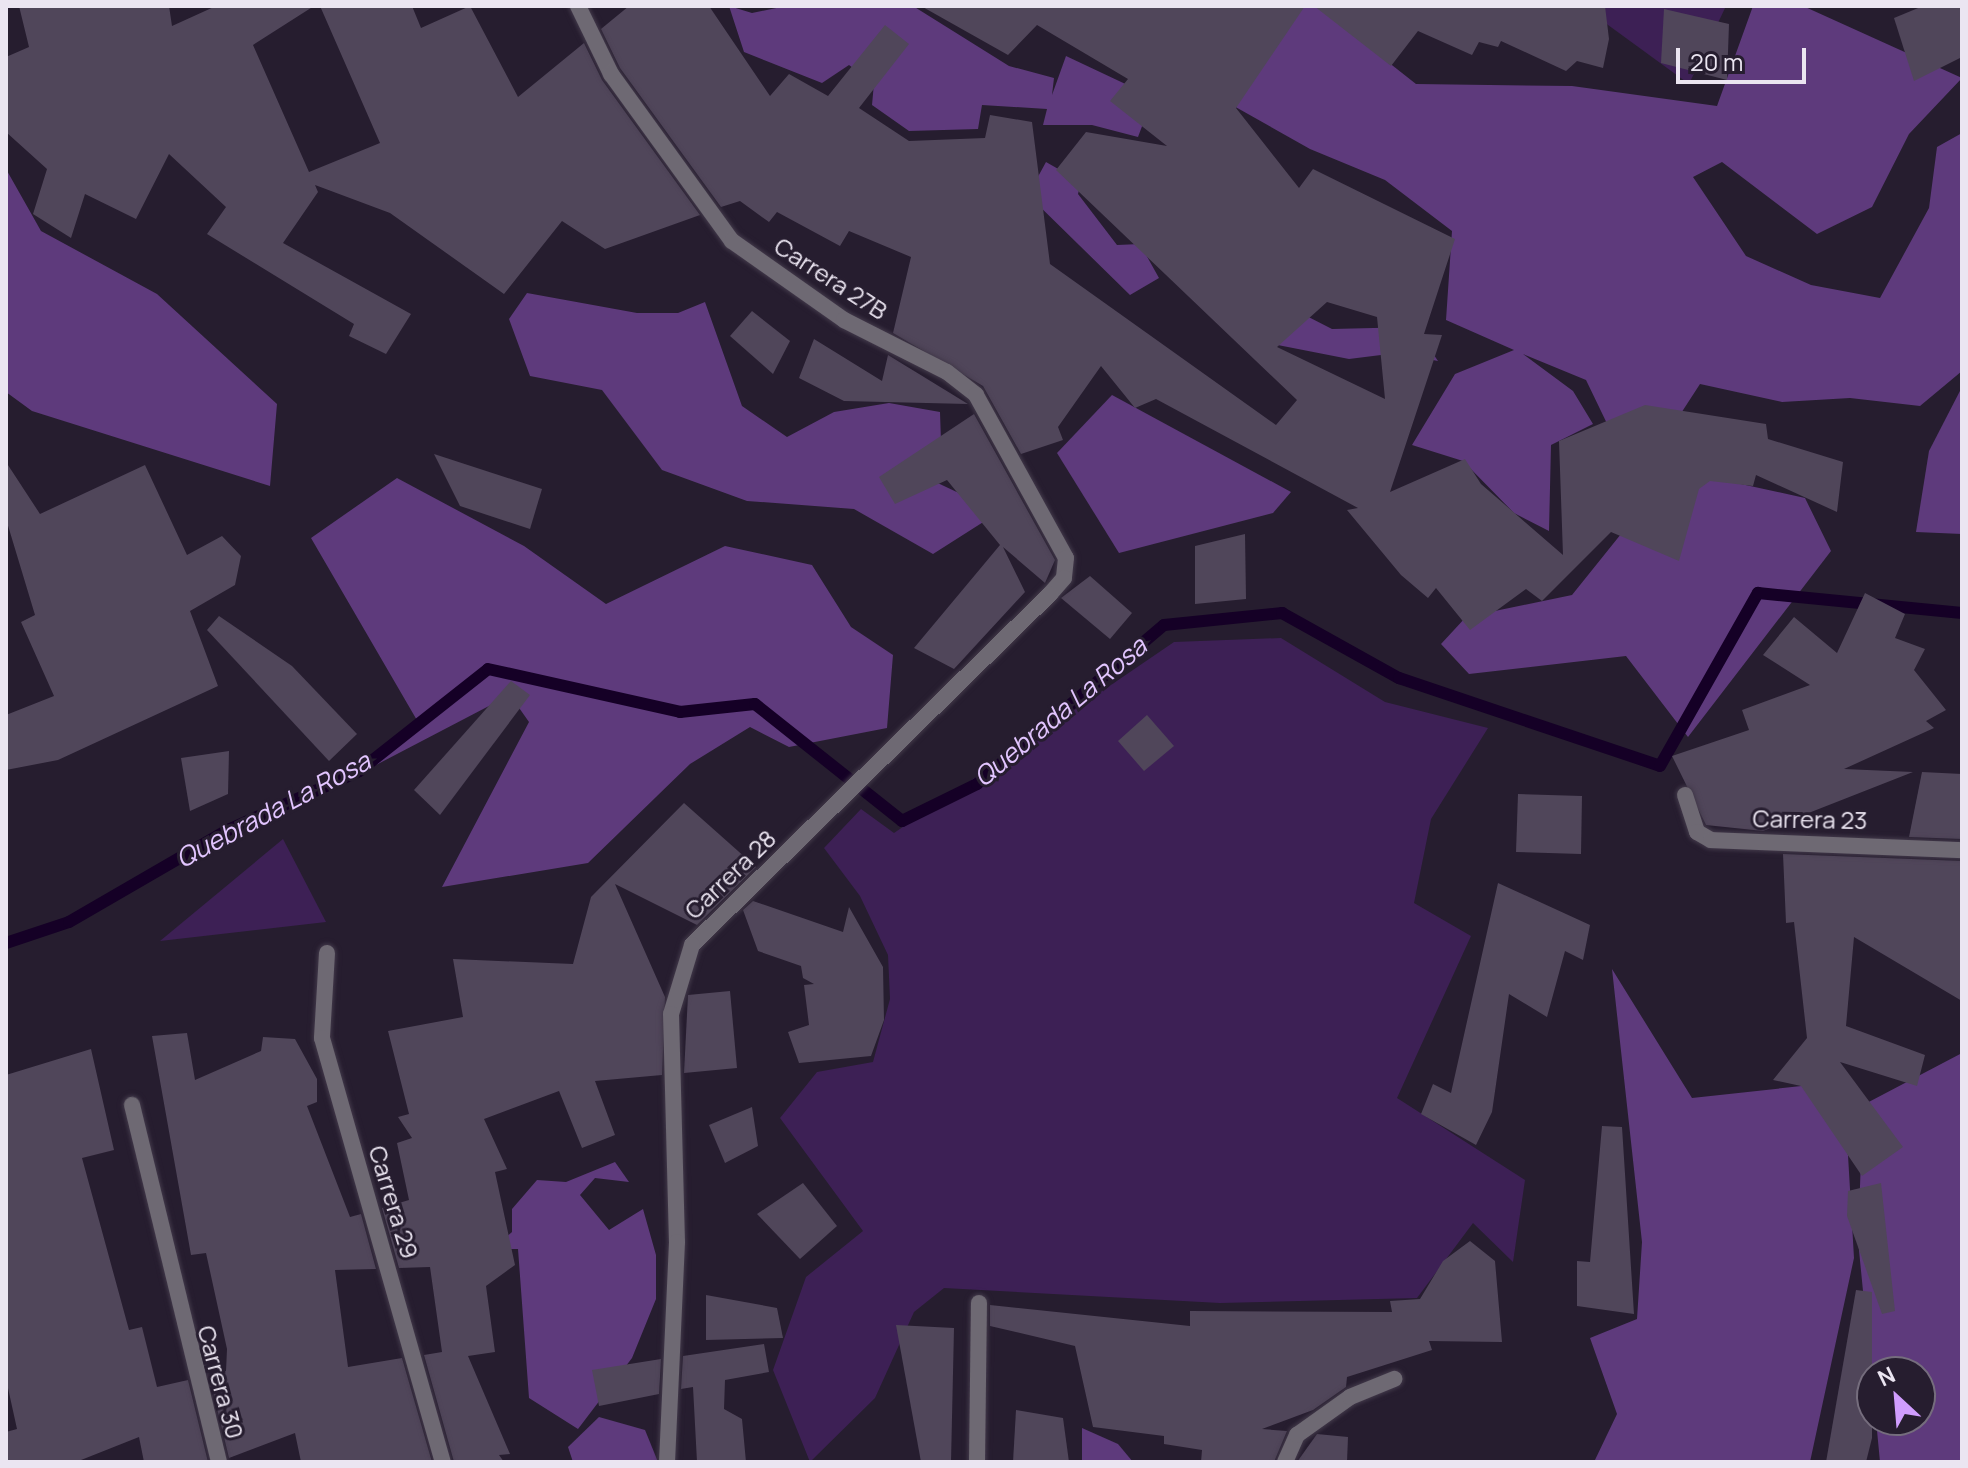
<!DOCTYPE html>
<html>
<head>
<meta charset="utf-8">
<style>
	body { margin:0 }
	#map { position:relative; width:1968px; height:1468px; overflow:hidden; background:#261d2f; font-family:Manrope,sans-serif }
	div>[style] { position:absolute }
	.green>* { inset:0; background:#3d2055 }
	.forest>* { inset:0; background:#5e3a7c }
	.stream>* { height:12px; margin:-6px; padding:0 6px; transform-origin:6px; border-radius:6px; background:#150026 }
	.building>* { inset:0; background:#50465a }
	.roads { filter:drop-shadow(0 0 2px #42394a) drop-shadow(0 0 2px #42394a) }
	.street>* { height:16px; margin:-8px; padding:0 8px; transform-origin:8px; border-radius:8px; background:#6e6973 }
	span { translate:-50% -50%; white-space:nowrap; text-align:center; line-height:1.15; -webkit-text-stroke:6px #261d2f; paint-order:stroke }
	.street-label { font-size:24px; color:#ebe5f1 }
	.water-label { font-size:26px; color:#e2c5ff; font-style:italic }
	.frame { position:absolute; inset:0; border:8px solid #ebe5f1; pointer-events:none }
	.north { position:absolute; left:1856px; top:1356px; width:80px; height:80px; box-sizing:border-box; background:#261d2f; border:2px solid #756d7d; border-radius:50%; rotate:334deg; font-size:22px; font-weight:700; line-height:32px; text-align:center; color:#ebe5f1 }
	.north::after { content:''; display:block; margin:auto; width:28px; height:36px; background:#d09dfe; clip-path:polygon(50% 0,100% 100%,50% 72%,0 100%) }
	.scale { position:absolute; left:1676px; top:48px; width:130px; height:36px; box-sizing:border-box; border:4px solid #ebe5f1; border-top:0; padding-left:10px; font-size:24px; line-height:28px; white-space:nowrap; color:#ebe5f1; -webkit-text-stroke:6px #261d2f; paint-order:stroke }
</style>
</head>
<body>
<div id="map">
	<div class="green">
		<div style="clip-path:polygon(1582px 6px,1726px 6px,1689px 84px)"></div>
		<div style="clip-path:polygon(1281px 638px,1385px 702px,1488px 728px,1431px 819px,1414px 903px,1471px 936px,1397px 1098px,1525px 1180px,1513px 1262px,1473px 1223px,1417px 1298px,1220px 1303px,944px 1288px,914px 1312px,875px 1398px,810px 1462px,773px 1370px,806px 1277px,863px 1231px,780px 1118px,817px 1072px,873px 1062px,890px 999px,888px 955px,860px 896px,824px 848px,861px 809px,894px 833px,1174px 642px)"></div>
		<div style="clip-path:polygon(283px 839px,326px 922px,160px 941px)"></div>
	</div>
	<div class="forest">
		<div style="clip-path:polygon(729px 6px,752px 13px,786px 6px,913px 6px,1009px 66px,1054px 78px,1052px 95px,1066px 56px,1153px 97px,1138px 137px,1092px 125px,1043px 125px,1047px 109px,982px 105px,978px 129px,909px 131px,872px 105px,874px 83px,849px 65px,822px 83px,744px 52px)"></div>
		<div style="clip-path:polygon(1158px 6px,1317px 6px,1416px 84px,1572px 86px,1717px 106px,1753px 6px,1803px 6px,1962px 78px,1909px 134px,1872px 207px,1817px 234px,1722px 162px,1693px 177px,1746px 256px,1811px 285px,1880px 298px,1929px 208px,1937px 147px,1962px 133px,1962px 371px,1920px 406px,1850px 398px,1782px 402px,1700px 384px,1674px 424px,1718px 479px,1805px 498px,1831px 551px,1688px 737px,1626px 656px,1469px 674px,1441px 644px,1466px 617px,1572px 595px,1621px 534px,1613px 436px,1586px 380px,1523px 354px,1573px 391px,1593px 424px,1551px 445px,1549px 531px,1514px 513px,1463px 461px,1412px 445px,1455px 374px,1514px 350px,1446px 320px,1452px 231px,1385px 180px,1310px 149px,1184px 78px)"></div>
		<div style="clip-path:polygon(1046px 162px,1081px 182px,1078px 194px,1117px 245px,1140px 244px,1159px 278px,1130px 295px,1028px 195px)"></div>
		<div style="clip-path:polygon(6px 169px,41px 231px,157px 294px,277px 404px,270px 486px,32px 411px,6px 392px)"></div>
		<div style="clip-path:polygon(527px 293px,637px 313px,678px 313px,705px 302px,742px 406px,787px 437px,834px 412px,889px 403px,940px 412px,941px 441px,925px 477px,999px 512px,933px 554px,854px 509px,747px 501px,662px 470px,602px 390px,530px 376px,509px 319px)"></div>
		<div style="clip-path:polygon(1289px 307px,1332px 329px,1415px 327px,1438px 361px,1397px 353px,1349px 359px,1247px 339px)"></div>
		<div style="clip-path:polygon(1962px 387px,1962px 534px,1916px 532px,1929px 451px)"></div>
		<div style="clip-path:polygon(1112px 395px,1291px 492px,1273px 513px,1119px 553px,1057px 453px)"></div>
		<div style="clip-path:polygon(397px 478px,524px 546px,606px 604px,725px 546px,812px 565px,851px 627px,893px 655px,887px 728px,789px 747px,750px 727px,690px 764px,588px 863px,442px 887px,529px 722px,510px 695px,376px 765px,418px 722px,311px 538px)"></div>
		<div style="clip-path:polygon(1612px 969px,1692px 1098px,1820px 1084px,1848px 1155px,1854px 1258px,1810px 1462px,1594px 1462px,1617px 1414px,1590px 1338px,1637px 1319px,1642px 1242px)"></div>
		<div style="clip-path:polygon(1962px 1053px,1962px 1462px,1880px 1462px,1876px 1420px,1920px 1420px,1920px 1372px,1872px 1372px,1872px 1383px,1858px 1240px,1863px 1105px)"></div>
		<div style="clip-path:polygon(615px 1162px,629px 1182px,595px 1178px,580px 1195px,609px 1230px,643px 1209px,656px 1255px,656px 1299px,632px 1358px,578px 1429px,529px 1398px,518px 1249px,492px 1249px,512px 1232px,512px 1209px,537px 1180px,566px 1182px)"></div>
		<div style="clip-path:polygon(599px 1417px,645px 1430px,658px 1462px,573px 1462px,568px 1447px)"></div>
		<div style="clip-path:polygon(1082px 1428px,1118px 1444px,1133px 1462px,1082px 1462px)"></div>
	</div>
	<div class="stream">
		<div style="left:6px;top:943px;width:66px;rotate:-18.4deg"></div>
		<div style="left:69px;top:922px;width:184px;rotate:-30.1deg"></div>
		<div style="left:228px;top:830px;width:144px;rotate:-24.2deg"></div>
		<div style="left:359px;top:771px;width:164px;rotate:-38.3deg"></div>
		<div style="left:488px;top:669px;width:197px;rotate:12.6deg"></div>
		<div style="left:680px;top:712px;width:75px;rotate:-6.1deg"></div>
		<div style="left:755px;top:704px;width:188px;rotate:38.5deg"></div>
		<div style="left:902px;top:821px;width:84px;rotate:-26.3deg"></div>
		<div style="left:977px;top:784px;width:245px;rotate:-40.4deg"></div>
		<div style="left:1164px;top:625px;width:119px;rotate:-5.8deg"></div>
		<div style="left:1282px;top:613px;width:134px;rotate:29.1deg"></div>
		<div style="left:1399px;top:678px;width:275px;rotate:18.6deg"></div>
		<div style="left:1660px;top:766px;width:199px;rotate:-60.5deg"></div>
		<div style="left:1758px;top:593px;width:205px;rotate:5.6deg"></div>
	</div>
	<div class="building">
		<div style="clip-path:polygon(19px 6px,169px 6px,172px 26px,216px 6px,314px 6px,253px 45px,309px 172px,380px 143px,320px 6px,412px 6px,421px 28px,470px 6px,518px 97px,584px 43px,602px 80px,700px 215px,605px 249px,562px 221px,504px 294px,390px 213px,315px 185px,318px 192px,283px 243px,411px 314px,386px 354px,349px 336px,354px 324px,207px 234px,226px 207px,169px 154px,136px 219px,85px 194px,71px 238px,33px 214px,47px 169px,6px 132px,6px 57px,29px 47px)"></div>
		<div style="clip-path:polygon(evenodd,629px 6px,709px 6px,770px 96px,789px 74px,828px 96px,885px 25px,909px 44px,859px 108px,909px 141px,985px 138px,990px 115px,1032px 122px,1050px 264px,1276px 425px,1297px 400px,1056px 170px,1086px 132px,1167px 146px,1110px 101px,1128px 79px,1037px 25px,1008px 55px,921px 6px,1305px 6px,1236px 108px,1299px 188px,1313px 169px,1455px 239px,1424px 334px,1442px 335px,1390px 492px,1465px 459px,1481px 484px,1563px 555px,1559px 441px,1645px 405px,1766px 424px,1768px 439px,1843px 462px,1837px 512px,1756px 475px,1753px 486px,1710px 481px,1699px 489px,1679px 561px,1611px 532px,1542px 601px,1526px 589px,1470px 630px,1436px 588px,1428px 598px,1401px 575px,1347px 510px,1358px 508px,1156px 399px,1135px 408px,1101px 366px,1058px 427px,1063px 440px,1021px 454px,983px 386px,893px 333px,911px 257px,849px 231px,840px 246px,777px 212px,769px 222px,740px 201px,721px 207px,620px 68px,601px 29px,629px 6px,1327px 302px,1377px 317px,1385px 399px,1277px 347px,1327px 302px)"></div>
		<div style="clip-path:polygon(1314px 6px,1605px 6px,1609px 39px,1603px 68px,1577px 61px,1566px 71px,1501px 41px,1498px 47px,1479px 42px,1472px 55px,1418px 31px,1391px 66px)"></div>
		<div style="clip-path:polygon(1923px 6px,1962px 6px,1962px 57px,1914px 81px,1894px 18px)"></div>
		<div style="clip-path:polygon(1664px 9px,1729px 24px,1727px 80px,1661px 63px)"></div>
		<div style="clip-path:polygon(752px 311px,790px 341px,773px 374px,730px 336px)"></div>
		<div style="clip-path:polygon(814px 339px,882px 381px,888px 355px,968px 404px,844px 401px,799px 378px)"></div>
		<div style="clip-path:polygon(974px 414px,1055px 560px,1045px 583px,1003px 547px,1025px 592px,954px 669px,914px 648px,1000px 545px,947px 480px,895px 504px,879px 477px)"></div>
		<div style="clip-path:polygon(434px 454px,542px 489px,530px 529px,460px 506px)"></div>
		<div style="clip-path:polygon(6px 462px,40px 514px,145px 465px,187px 555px,222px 536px,241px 556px,235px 585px,190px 611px,218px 686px,58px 760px,6px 770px,6px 715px,54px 696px,21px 622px,35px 615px,6px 519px)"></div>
		<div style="clip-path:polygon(1245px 534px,1246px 599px,1195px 604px,1195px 546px)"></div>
		<div style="clip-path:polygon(1090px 576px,1132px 613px,1110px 639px,1061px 598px)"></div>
		<div style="clip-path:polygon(1865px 593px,1905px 614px,1895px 638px,1925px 649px,1914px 670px,1946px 710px,1926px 721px,1934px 728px,1844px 769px,1913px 772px,1763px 831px,1706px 825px,1672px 756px,1749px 730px,1742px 710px,1810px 685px,1763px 655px,1794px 617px,1837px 653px)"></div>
		<div style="clip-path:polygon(219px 616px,292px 666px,357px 734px,329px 761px,207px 630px)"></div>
		<div style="clip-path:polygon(511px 681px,530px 695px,440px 815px,414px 790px)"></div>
		<div style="clip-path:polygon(1147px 715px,1174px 746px,1144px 771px,1118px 741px)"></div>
		<div style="clip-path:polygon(229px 751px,228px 794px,190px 811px,181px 758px)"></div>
		<div style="clip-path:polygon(1922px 772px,1962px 774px,1962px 839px,1909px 837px)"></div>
		<div style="clip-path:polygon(1518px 794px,1582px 796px,1581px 854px,1516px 852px)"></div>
		<div style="clip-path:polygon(684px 803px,756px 867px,697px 925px,615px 884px,665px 997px,662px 1075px,595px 1081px,615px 1135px,582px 1148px,559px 1091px,484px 1119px,507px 1169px,495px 1172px,515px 1265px,486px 1286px,495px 1352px,468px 1356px,510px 1454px,499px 1455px,504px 1462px,454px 1462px,424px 1355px,442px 1352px,430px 1267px,399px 1268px,382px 1208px,409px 1200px,397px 1143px,412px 1138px,398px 1117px,409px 1114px,388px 1031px,463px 1017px,453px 959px,573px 964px,591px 897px)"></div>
		<div style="clip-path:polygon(1783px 854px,1962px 861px,1962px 1001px,1854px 937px,1846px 1026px,1925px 1055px,1917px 1086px,1840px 1062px,1903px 1147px,1862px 1176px,1801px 1086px,1773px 1080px,1807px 1038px,1794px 922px,1786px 923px)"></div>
		<div style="clip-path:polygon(1498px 883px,1590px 925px,1583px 960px,1565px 951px,1547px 1017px,1509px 994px,1492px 1112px,1476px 1145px,1421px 1114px,1433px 1084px,1451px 1093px)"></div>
		<div style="clip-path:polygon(753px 901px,843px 932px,849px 907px,883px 967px,884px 1020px,871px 1056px,799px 1063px,788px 1032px,809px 1025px,804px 985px,814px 984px,803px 978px,801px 966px,758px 951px,743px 910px)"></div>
		<div style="clip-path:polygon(730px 991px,737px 1068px,684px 1073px,688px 995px)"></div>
		<div style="clip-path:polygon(187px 1033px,195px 1080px,261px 1051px,263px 1037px,295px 1039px,317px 1079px,317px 1102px,307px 1106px,350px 1217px,361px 1214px,376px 1269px,335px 1270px,348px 1367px,402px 1358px,432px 1462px,301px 1462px,295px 1433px,229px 1458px,209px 1375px,226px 1371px,227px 1349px,206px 1253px,191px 1255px,152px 1036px)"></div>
		<div style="clip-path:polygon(91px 1049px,114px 1150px,82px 1158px,129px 1330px,142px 1327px,157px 1387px,188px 1380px,208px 1462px,144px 1462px,139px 1437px,76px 1462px,6px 1462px,6px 1432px,17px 1429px,6px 1379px,6px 1075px)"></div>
		<div style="clip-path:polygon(752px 1107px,758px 1146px,725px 1163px,709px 1125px)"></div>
		<div style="clip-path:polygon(1602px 1126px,1622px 1127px,1634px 1314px,1577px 1306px,1577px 1261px,1590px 1262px)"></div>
		<div style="clip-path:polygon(803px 1183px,837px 1226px,800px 1259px,757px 1214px)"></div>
		<div style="clip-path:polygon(1881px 1183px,1895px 1311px,1882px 1314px,1847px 1216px,1848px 1191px)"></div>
		<div style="clip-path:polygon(1470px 1241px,1495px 1261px,1502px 1342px,1429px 1341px,1432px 1350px,1347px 1377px,1346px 1387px,1313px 1410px,1262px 1429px,1287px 1431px,1274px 1462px,1201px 1462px,1202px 1450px,1164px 1444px,1164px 1436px,1093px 1427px,1075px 1346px,990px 1326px,990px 1305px,1190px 1326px,1190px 1311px,1392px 1312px,1390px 1301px,1420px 1299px,1443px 1261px)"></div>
		<div style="clip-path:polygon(1856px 1290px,1872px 1292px,1872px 1438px,1866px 1462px,1826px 1462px)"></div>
		<div style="clip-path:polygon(706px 1295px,777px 1308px,783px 1338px,706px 1340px)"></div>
		<div style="clip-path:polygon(896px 1325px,954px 1328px,951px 1462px,921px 1462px)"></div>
		<div style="clip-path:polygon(764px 1344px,769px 1372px,725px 1380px,724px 1409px,742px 1419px,746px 1462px,697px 1462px,693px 1387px,681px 1389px,683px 1356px)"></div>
		<div style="clip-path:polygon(661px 1359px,659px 1394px,599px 1406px,592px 1370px)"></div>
		<div style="clip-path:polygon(1016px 1410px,1063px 1418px,1069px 1462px,1013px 1462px)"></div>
		<div style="clip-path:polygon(1317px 1434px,1348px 1437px,1347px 1462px,1297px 1462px)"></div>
	</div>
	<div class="roads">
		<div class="street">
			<div style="left:578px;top:6px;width:76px;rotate:64.1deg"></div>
			<div style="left:611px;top:74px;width:206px;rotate:54.1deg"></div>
			<div style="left:732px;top:241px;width:137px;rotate:35.2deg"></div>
			<div style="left:844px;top:320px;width:115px;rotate:26.8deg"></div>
			<div style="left:947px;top:372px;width:37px;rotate:38deg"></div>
			<div style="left:976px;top:395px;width:186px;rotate:61.1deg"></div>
			<div style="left:1066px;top:558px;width:20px;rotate:96deg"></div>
			<div style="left:1064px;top:578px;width:21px;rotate:131deg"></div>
			<div style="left:1050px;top:594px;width:501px;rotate:135.57deg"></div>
			<div style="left:692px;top:945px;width:72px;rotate:106.9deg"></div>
			<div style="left:671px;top:1014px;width:228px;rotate:88.5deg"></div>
			<div style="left:677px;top:1242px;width:220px;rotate:92.6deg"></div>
			<div style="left:1685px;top:795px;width:39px;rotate:72deg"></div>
			<div style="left:1697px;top:832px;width:16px;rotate:30deg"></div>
			<div style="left:1711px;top:840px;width:251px;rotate:2.3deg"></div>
			<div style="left:327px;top:953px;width:85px;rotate:93.4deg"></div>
			<div style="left:322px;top:1038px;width:441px;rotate:74.1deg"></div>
			<div style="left:132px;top:1105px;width:367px;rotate:76.3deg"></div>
			<div style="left:977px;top:1462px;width:159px;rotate:-89.3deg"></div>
			<div style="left:1285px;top:1462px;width:30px;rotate:-66deg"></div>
			<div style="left:1297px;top:1435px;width:65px;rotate:-35.6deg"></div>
			<div style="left:1350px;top:1397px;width:48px;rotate:-22.2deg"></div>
		</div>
	</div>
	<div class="street-label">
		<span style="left:831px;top:278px;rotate:33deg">Carrera 27B</span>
		<span style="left:1810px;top:819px;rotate:1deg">Carrera 23</span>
		<span style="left:730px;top:874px;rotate:-44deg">Carrera 28</span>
		<span style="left:394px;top:1202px;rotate:73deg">Carrera 29</span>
		<span style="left:221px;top:1382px;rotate:75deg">Carrera 30</span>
	</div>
	<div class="water-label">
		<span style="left:1060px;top:712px;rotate:-40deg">Quebrada La Rosa</span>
		<span style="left:273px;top:810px;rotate:-28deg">Quebrada La Rosa</span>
	</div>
	<div class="frame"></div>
	<div class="north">N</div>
	<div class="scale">20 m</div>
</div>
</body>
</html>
